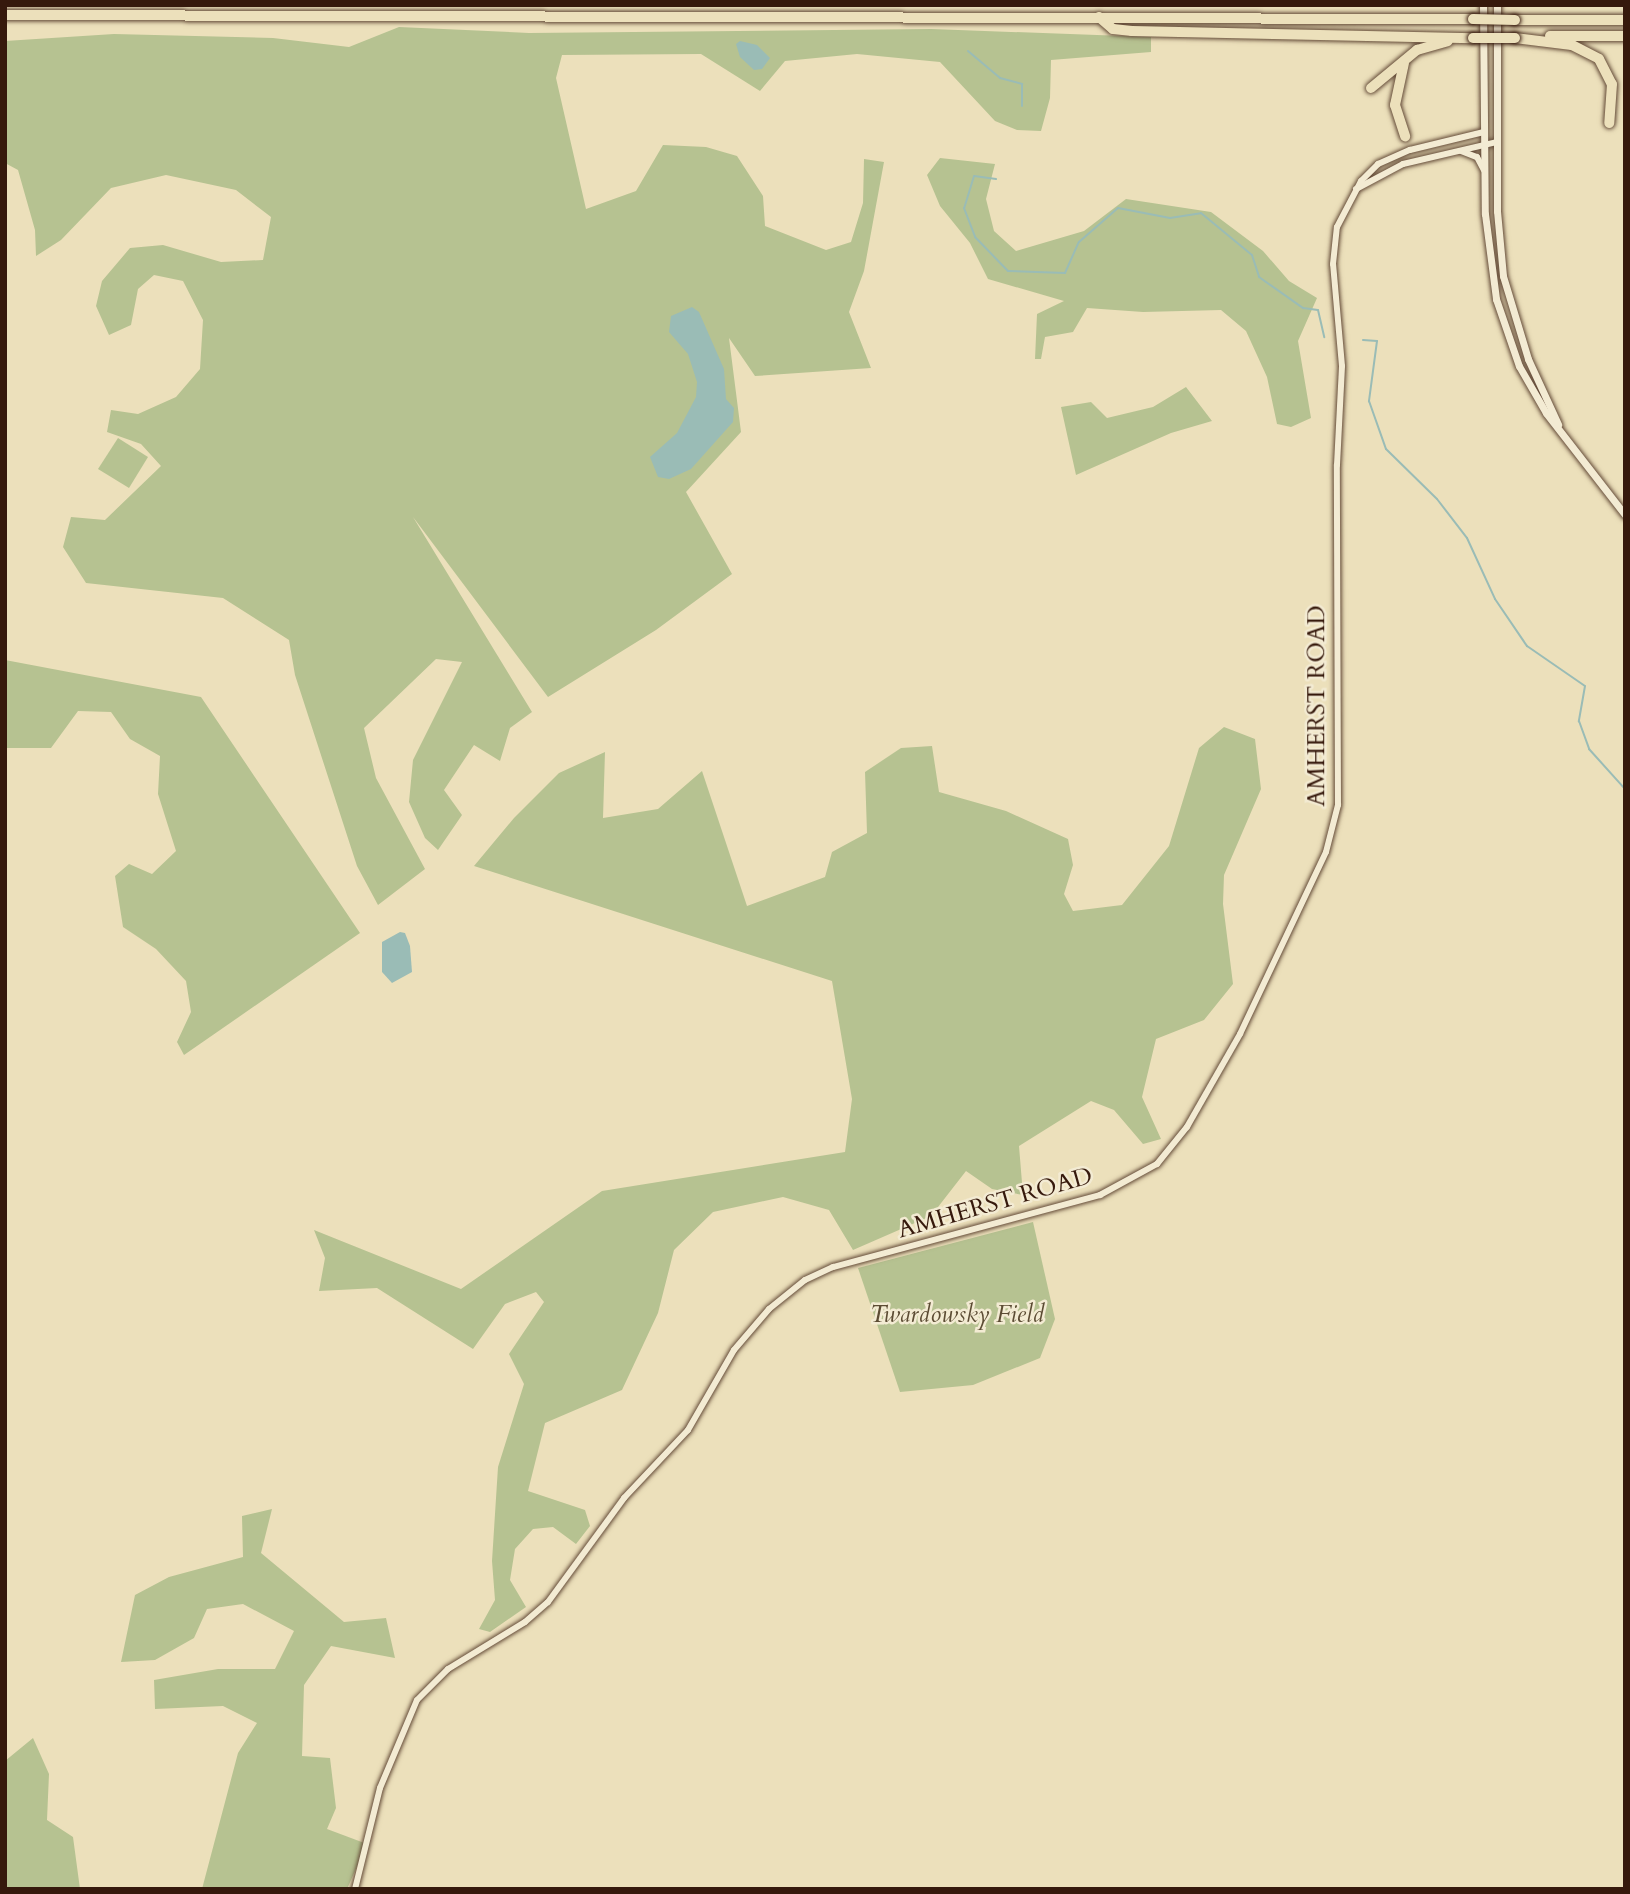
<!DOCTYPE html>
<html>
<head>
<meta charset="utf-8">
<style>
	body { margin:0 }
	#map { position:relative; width:1630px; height:1894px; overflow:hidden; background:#ece0bb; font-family:Cardo,serif }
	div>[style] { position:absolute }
	.green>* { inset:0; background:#b6c291 }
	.water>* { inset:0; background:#9abcb6 }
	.stream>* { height:2px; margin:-1px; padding:0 1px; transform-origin:1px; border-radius:1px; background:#9abcb6 }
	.roads { filter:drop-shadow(0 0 2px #644b38) drop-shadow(0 0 2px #644b38) }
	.tertiary>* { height:6px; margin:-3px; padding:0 3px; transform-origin:3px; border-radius:3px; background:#f3ebd3 }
	.secondary>* { height:7px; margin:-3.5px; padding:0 3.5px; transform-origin:3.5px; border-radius:3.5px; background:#f3ebd3 }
	.motorway>* { height:10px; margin:-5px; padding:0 5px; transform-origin:5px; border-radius:5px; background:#ece0bb }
	.bridges { filter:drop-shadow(0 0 2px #36190c) drop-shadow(0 0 2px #36190c) }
	.motorway-bridge>* { height:10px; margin:-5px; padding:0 5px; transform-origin:5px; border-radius:5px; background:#ece0bb }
	span { translate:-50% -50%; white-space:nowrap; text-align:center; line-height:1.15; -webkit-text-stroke:5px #f3ebd3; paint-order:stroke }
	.street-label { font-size:24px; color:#36190c }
	.park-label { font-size:24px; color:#5c4c34; font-style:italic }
	.frame { position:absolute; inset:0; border:7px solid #36190c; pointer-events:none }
</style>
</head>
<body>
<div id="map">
	<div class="green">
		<div style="clip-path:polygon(399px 27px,529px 33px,931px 29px,1151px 37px,1151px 52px,1051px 60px,1050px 98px,1041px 131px,1017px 130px,995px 121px,940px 62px,857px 54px,785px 61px,760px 91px,701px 54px,562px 55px,556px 78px,586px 209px,636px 191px,663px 145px,706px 147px,737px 156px,763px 196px,765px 226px,826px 250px,851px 242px,863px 203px,864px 159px,884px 162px,864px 271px,849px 312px,871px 368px,755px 376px,729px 338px,741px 432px,686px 492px,732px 574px,656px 630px,548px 697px,413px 517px,532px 712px,510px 728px,500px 761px,474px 745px,444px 790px,462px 815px,438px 850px,425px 838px,409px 802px,413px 760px,462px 662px,436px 659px,364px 728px,376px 778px,425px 869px,378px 905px,357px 866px,295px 675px,289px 640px,223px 598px,86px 583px,63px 547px,71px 517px,105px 520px,161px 466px,141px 444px,107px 432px,111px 410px,138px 414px,176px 397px,200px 369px,203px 320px,183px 281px,154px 275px,138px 289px,131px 325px,109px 335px,96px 306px,102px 281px,130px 248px,163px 245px,221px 262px,263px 260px,271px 217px,236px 190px,166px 175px,111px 188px,61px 240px,36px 256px,35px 230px,18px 170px,5px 163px,5px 41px,114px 34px,273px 38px,349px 47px)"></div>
		<div style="clip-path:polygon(940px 158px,995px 164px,986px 199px,994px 231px,1016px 251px,1084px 231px,1126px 199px,1211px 212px,1263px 251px,1289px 281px,1317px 298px,1298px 341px,1311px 418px,1291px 427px,1277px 424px,1267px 377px,1246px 331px,1221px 310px,1143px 312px,1087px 308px,1073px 332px,1045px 337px,1041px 359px,1035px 359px,1037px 314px,1064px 301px,988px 279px,970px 243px,940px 206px,927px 175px)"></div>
		<div style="clip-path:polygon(1186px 387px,1212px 421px,1171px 433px,1076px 475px,1061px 407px,1091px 402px,1107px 418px,1153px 407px)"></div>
		<div style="clip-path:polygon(118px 438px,148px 457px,129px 488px,98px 469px)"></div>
		<div style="clip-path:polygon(5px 660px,201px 697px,360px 933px,184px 1055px,177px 1042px,191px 1012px,186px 981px,156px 949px,123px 927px,115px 876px,129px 864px,152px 874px,176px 851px,158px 794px,160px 756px,130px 739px,111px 712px,78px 711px,51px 748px,5px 748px)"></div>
		<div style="clip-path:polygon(1224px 727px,1255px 739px,1261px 789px,1224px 875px,1223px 904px,1233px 984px,1204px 1020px,1156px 1039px,1142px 1097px,1161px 1139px,1143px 1144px,1114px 1110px,1091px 1101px,1019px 1146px,1023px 1195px,992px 1189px,966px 1171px,931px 1216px,853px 1250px,829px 1210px,783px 1197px,713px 1212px,674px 1250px,658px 1313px,622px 1390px,545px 1423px,528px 1491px,585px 1510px,590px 1526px,576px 1544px,553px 1527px,533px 1529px,515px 1549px,510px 1580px,526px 1607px,490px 1632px,479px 1629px,495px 1600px,492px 1561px,498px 1467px,524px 1384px,509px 1354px,544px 1302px,536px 1292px,505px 1304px,473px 1349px,377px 1288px,319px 1291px,325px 1258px,314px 1230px,461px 1289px,602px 1191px,845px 1152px,852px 1099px,832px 981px,474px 866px,514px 818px,559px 773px,605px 752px,603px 818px,658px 809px,702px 771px,747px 906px,825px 877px,832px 852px,867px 833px,865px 772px,901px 748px,932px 746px,939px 792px,1006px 811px,1068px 839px,1073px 865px,1064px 894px,1073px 911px,1122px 905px,1169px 846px,1199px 748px)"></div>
		<div style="clip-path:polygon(1033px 1222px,1055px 1319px,1040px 1358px,973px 1385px,900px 1392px,858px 1268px)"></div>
		<div style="clip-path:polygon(272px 1509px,261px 1553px,344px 1622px,386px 1618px,395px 1658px,331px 1646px,304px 1685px,302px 1756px,330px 1758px,336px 1808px,327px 1829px,367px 1844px,347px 1889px,202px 1889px,238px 1753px,257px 1723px,223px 1706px,155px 1709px,154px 1680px,218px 1669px,275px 1669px,294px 1631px,243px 1604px,207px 1609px,194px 1638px,155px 1660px,121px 1662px,135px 1595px,169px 1577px,243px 1557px,242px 1516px)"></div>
		<div style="clip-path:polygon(33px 1738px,49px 1774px,47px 1820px,73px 1837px,80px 1889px,5px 1889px,5px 1761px)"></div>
	</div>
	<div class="water">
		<div style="clip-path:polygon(740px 41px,757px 45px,770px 58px,762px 69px,754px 70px,740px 57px,736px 44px)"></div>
		<div style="clip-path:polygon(692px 307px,699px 312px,724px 369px,726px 399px,734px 408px,733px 422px,691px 469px,669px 479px,658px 477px,650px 457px,677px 433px,696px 397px,697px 382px,688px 354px,669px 332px,671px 316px)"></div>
		<div style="clip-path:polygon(400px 932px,405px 933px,410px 946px,412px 972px,392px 983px,382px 972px,382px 942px)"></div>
	</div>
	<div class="stream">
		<div style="left:968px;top:51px;width:42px;rotate:40.2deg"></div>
		<div style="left:1000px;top:78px;width:23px;rotate:15deg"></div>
		<div style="left:1022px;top:84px;width:22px;rotate:90deg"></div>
		<div style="left:996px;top:179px;width:22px;rotate:-172deg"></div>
		<div style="left:974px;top:176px;width:34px;rotate:107deg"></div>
		<div style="left:964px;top:208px;width:31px;rotate:69deg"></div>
		<div style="left:975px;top:237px;width:47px;rotate:45.9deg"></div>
		<div style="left:1008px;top:271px;width:57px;rotate:2deg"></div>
		<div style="left:1065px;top:273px;width:34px;rotate:-66deg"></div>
		<div style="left:1079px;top:242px;width:52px;rotate:-41.1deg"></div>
		<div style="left:1118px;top:208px;width:53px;rotate:10.9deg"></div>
		<div style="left:1170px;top:218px;width:31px;rotate:-9deg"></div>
		<div style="left:1201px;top:213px;width:66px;rotate:39.5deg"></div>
		<div style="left:1252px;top:255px;width:23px;rotate:72deg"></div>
		<div style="left:1259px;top:277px;width:54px;rotate:35.2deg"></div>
		<div style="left:1303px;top:308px;width:15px;rotate:8deg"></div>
		<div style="left:1318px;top:310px;width:28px;rotate:77deg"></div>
		<div style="left:1363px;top:340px;width:14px;rotate:4deg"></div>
		<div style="left:1377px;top:341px;width:61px;rotate:97.6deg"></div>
		<div style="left:1369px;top:401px;width:51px;rotate:70.5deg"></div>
		<div style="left:1386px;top:449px;width:71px;rotate:44.4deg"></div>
		<div style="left:1437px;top:499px;width:49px;rotate:52.4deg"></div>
		<div style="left:1467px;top:538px;width:67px;rotate:65.3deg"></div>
		<div style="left:1495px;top:599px;width:57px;rotate:55.8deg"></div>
		<div style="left:1527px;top:646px;width:70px;rotate:34.6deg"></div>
		<div style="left:1585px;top:686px;width:36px;rotate:100deg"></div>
		<div style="left:1579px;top:721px;width:30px;rotate:70deg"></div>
		<div style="left:1589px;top:749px;width:54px;rotate:48deg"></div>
	</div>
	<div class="roads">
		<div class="tertiary">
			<div style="left:1461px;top:151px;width:17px;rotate:21deg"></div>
			<div style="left:1477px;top:157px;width:15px;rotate:62deg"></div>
			<div style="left:1356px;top:189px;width:53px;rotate:-28deg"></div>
			<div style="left:1403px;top:164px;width:97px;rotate:-13.2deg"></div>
			<div style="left:355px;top:1889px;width:104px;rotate:-76.1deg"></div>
			<div style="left:380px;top:1788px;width:95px;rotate:-67.2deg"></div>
			<div style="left:417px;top:1700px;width:44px;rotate:-45deg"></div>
			<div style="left:448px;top:1669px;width:90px;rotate:-31.4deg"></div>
			<div style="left:525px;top:1622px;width:30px;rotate:-41deg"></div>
			<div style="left:548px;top:1602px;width:129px;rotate:-53.8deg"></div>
			<div style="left:624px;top:1498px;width:93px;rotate:-46.7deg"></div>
			<div style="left:688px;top:1430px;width:92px;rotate:-60.1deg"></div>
			<div style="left:734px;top:1350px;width:54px;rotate:-49.5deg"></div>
			<div style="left:769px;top:1309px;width:46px;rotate:-38.9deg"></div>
			<div style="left:805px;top:1280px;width:31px;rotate:-25deg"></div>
			<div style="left:833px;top:1267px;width:277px;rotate:-15.1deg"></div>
			<div style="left:1100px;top:1195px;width:65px;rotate:-28.5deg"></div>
			<div style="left:1157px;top:1164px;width:48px;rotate:-51deg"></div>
			<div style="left:1187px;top:1127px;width:107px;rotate:-60.3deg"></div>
			<div style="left:1240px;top:1034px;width:201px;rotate:-64.7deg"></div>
			<div style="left:1326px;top:852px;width:49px;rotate:-75.7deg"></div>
			<div style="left:1338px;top:805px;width:340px;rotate:-90.2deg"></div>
			<div style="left:1337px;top:465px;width:99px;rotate:-87.1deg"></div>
			<div style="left:1342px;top:366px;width:102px;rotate:-95deg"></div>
			<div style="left:1333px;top:264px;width:37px;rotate:-84deg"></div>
			<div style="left:1337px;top:227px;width:52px;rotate:-62.4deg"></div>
			<div style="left:1361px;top:181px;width:24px;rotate:-45deg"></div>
			<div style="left:1378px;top:164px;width:35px;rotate:-24deg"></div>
			<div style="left:1410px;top:150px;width:76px;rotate:-13.7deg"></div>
		</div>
		<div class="secondary">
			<div style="left:1483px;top:5px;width:209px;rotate:89.5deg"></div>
			<div style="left:1485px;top:214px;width:86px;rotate:82.6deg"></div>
			<div style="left:1496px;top:299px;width:71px;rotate:71.1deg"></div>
			<div style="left:1519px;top:366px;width:54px;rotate:60.1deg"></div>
			<div style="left:1546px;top:413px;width:129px;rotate:52.2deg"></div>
			<div style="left:1497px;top:5px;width:206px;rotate:90deg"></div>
			<div style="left:1497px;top:211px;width:65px;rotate:84.7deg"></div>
			<div style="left:1503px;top:276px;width:87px;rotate:73.2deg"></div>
			<div style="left:1528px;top:359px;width:72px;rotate:65.2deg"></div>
		</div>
		<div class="motorway">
			<div style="left:5px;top:15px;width:1468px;rotate:0.16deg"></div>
			<div style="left:1099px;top:17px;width:18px;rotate:41deg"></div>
			<div style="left:1113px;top:29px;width:19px;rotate:6deg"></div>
			<div style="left:1132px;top:31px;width:341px;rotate:1.2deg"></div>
			<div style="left:1515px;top:20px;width:110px"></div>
			<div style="left:1550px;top:36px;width:75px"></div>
			<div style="left:1515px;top:38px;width:57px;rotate:7deg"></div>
			<div style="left:1572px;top:45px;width:30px;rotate:27deg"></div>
			<div style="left:1599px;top:59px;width:28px;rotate:63deg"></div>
			<div style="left:1612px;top:84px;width:39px;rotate:94deg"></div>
			<div style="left:1404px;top:63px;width:43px;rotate:102.1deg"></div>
			<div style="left:1395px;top:105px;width:33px;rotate:72deg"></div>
			<div style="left:1371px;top:88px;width:60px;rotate:-39.6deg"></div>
			<div style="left:1417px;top:50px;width:32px;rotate:-16deg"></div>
		</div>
	</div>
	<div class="bridges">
		<div class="motorway-bridge">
			<div style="left:1473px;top:19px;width:42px;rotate:1.4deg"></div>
			<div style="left:1473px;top:38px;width:42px"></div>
		</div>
	</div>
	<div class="street-label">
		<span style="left:1317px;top:706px;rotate:-90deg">AMHERST ROAD</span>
		<span style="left:995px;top:1203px;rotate:-16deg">AMHERST ROAD</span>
	</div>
	<div class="park-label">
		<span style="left:957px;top:1315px">Twardowsky Field</span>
	</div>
	<div class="frame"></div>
</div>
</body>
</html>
